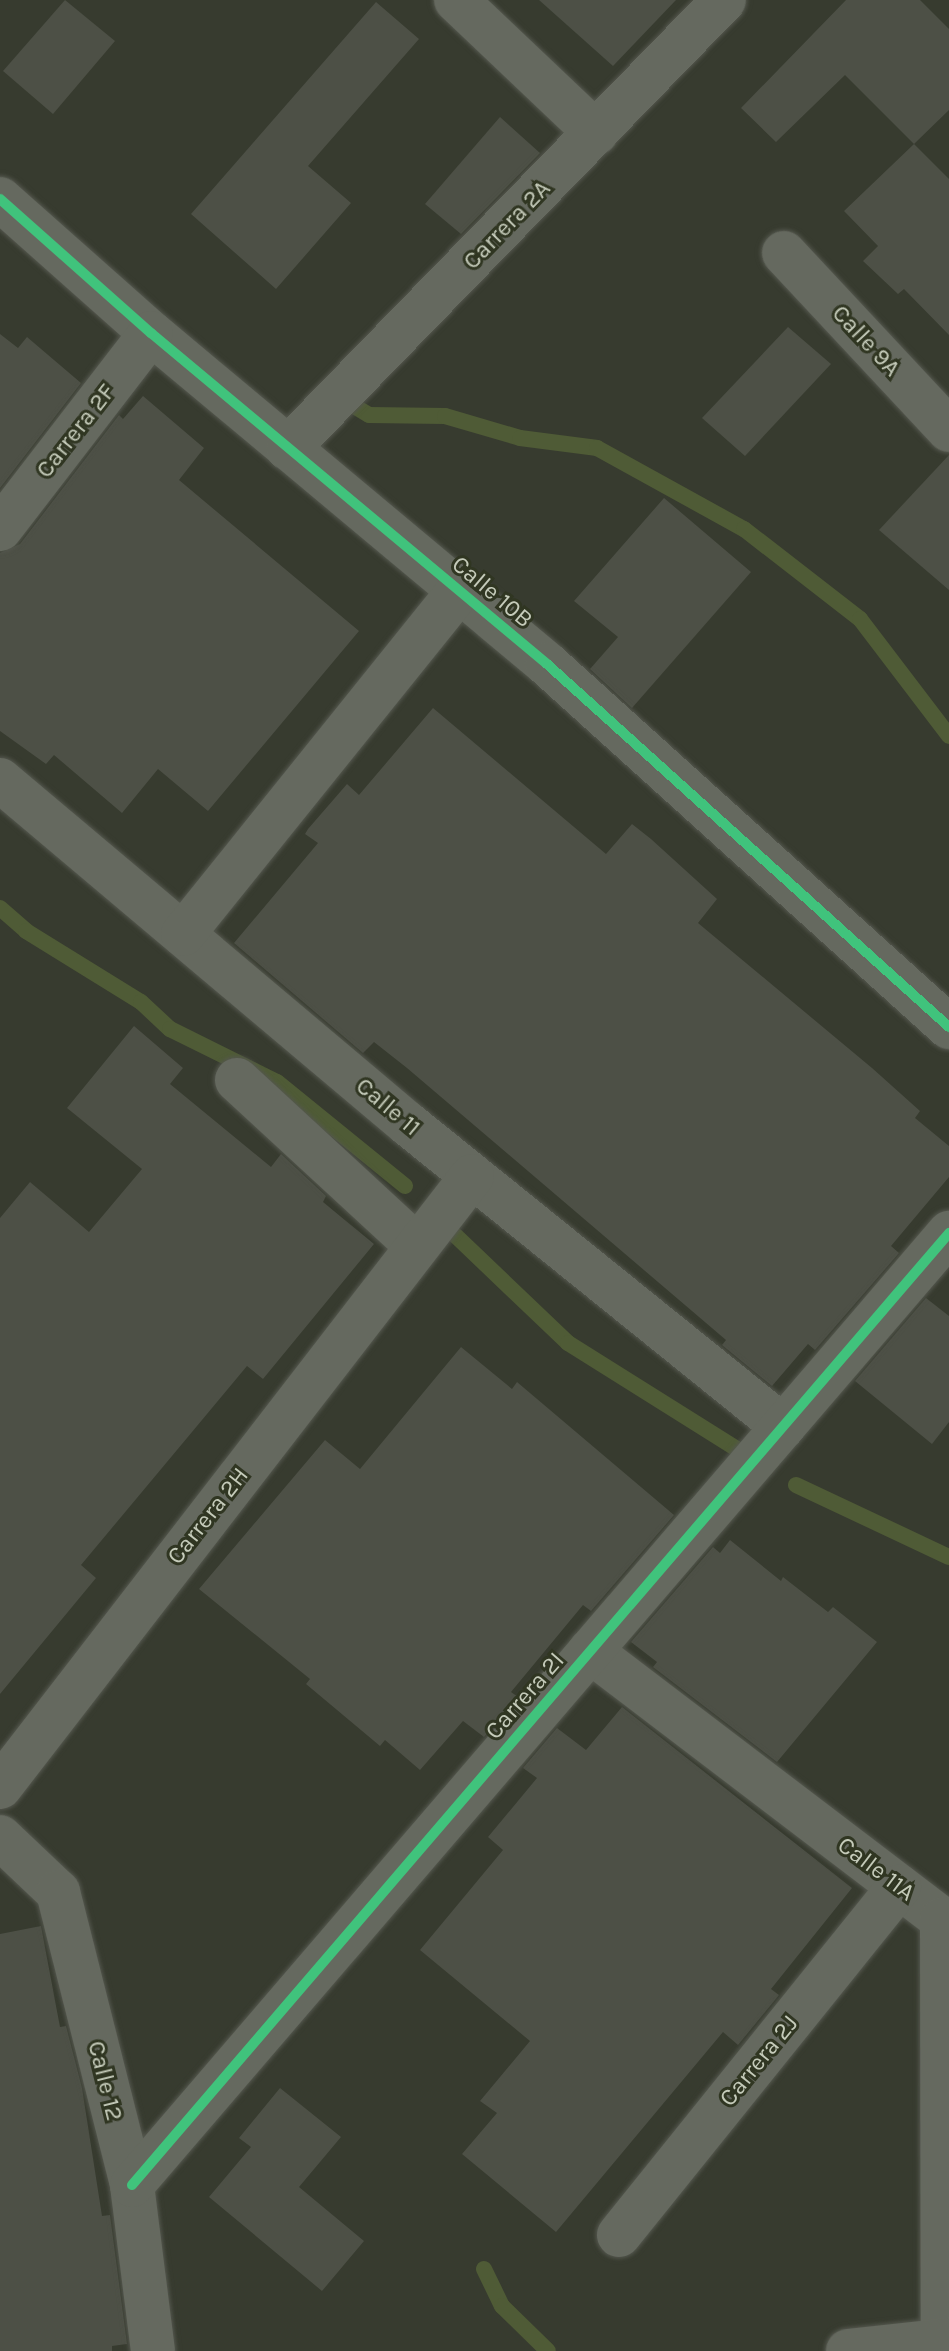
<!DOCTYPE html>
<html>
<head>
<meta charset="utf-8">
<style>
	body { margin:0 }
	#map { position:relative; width:949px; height:2351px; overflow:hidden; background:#373b2f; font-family:Karla,sans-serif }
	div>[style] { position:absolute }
	.stream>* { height:16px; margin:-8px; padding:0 8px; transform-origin:8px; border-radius:8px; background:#4f5b36 }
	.building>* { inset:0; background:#4d5046 }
	.roads { filter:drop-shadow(0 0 2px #54574e) drop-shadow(0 0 2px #54574e) }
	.street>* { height:44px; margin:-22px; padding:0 22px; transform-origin:22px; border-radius:22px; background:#65695f }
	.cycleway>* { height:10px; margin:-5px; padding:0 5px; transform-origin:5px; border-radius:5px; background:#40c37c }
	span { translate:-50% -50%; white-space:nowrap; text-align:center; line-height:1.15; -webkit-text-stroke:6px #303622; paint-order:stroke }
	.street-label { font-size:24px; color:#c5cbba }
</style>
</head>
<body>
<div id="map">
	<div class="stream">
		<div style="left:344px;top:400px;width:29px;rotate:31deg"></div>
		<div style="left:369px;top:415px;width:76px;rotate:0.8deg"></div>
		<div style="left:445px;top:416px;width:78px;rotate:16.3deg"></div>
		<div style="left:520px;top:438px;width:78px;rotate:7.4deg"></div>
		<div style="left:597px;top:448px;width:168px;rotate:28.9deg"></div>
		<div style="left:744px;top:529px;width:147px;rotate:37.8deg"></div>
		<div style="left:860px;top:619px;width:147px;rotate:52.7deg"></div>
		<div style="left:0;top:908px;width:35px;rotate:41deg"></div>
		<div style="left:26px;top:931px;width:135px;rotate:31.7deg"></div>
		<div style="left:141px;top:1002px;width:40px;rotate:43deg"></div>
		<div style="left:170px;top:1029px;width:119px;rotate:26.4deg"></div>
		<div style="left:277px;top:1082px;width:165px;rotate:39.1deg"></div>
		<div style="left:456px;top:1236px;width:155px;rotate:43.7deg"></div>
		<div style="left:568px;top:1343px;width:199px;rotate:32.1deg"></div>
		<div style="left:796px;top:1485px;width:169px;rotate:25.2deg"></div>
		<div style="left:484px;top:2269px;width:41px;rotate:64.1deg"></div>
		<div style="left:502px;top:2306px;width:64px;rotate:44.4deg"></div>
	</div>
	<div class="building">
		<div style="clip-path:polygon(65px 0,115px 41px,53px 114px,3px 71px)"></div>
		<div style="clip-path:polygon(539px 0,676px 0,613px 66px)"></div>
		<div style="clip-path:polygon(846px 0,920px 0,949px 29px,949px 110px,914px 144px,949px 179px,949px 335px,904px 289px,898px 294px,863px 261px,878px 246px,844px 211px,914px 144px,845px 75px,776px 142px,741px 108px)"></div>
		<div style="clip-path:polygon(376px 2px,419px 39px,308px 166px,351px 203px,276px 289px,191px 214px)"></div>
		<div style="clip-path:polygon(500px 117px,540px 153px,461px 234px,425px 204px)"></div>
		<div style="clip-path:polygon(788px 327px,831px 364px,745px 456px,702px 418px)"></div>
		<div style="clip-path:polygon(0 334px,18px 348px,27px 337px,81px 383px,0 488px)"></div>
		<div style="clip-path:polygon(143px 396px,204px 448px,179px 480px,359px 631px,208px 811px,158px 769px,122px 813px,54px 755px,46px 764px,0 731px,0 553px,20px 544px,119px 415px,123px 419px)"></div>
		<div style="clip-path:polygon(949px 455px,949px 590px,879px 530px)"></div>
		<div style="clip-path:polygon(664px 498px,751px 572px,632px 708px,590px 669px,618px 637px,574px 601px)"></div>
		<div style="clip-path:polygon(433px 708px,606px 854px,632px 824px,651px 839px,717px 899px,698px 923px,872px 1068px,920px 1111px,915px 1118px,949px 1146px,949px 1177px,891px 1246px,899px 1253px,815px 1350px,808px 1344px,772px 1386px,722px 1345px,726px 1340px,407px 1068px,374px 1042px,363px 1053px,234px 943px,318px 843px,305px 834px,308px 829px,347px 784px,359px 795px)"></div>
		<div style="clip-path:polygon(134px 1026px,183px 1068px,170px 1084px,271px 1167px,281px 1154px,326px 1196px,323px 1202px,374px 1244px,263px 1379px,247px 1366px,182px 1444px,81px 1565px,96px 1578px,0 1694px,0 1218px,30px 1182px,89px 1232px,142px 1169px,67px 1108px)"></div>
		<div style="clip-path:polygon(926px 1298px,949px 1316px,949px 1422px,932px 1444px,855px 1381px)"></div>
		<div style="clip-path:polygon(461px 1347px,512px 1389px,517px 1382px,674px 1515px,591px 1611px,583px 1605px,511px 1692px,518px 1697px,484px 1737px,463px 1721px,420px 1770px,385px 1740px,380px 1746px,306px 1684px,310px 1679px,199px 1589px,325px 1440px,360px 1469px)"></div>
		<div style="clip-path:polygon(730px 1540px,781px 1581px,783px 1577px,828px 1612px,833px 1607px,877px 1642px,777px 1762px,653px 1667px,657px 1662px,631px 1642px,713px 1547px,720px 1553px)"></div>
		<div style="clip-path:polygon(622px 1707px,852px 1888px,771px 1989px,779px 1995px,738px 2045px,723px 2032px,556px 2232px,462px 2154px,497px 2113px,480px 2101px,530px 2041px,420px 1950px,503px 1850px,488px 1837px,537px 1778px,523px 1768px,557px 1728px,586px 1750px)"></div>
		<div style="clip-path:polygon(41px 1926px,60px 2027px,66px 2026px,82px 2088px,102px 2216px,110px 2215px,127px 2344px,112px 2346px,112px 2351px,0 2351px,0 1934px)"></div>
		<div style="clip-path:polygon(280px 2088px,341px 2137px,299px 2187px,364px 2241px,322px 2291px,209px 2197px,251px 2147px,239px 2138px)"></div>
	</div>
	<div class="roads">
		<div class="street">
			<div style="left:456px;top:0;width:193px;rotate:43.5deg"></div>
			<div style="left:0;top:199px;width:202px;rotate:41.6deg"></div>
			<div style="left:151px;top:333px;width:516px;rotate:39.89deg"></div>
			<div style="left:547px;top:664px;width:542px;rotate:42.08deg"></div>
			<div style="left:784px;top:253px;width:242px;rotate:47deg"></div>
			<div style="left:288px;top:448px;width:625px;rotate:-45.78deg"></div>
			<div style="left:0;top:529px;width:247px;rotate:-52.4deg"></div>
			<div style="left:0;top:780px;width:534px;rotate:40.14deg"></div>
			<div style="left:408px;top:1124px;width:482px;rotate:38.9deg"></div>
			<div style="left:183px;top:934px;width:440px;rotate:-51.2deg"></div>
			<div style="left:237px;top:1080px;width:245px;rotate:42.7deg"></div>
			<div style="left:590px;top:1651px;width:442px;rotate:37.3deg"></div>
			<div style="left:942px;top:1919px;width:421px;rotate:89.9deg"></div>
			<div style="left:0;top:1787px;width:772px;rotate:-52.31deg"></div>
			<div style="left:0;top:1837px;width:80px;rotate:43.5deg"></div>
			<div style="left:58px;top:1892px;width:302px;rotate:75.8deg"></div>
			<div style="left:132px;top:2185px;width:167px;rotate:82.8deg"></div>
			<div style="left:132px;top:2185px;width:1255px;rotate:-49.36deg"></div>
			<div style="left:619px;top:2235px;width:447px;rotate:-51.2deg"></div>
			<div style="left:848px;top:2351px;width:102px;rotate:-6.2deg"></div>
		</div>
	</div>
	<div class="cycleway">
		<div style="left:0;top:199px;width:202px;rotate:41.6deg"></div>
		<div style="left:151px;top:333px;width:516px;rotate:39.89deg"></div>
		<div style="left:547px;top:664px;width:542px;rotate:42.08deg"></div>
		<div style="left:132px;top:2185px;width:1255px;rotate:-49.36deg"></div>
	</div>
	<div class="street-label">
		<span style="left:507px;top:225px;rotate:-46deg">Carrera 2A</span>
		<span style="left:866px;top:341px;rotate:47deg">Calle 9A</span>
		<span style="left:76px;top:431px;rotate:-52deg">Carrera 2F</span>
		<span style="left:492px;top:592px;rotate:40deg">Calle 10B</span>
		<span style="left:388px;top:1107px;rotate:40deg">Calle 11</span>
		<span style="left:208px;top:1516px;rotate:-52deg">Carrera 2H</span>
		<span style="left:525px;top:1696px;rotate:-49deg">Carrera 2I</span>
		<span style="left:876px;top:1869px;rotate:37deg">Calle 11A</span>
		<span style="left:759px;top:2061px;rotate:-51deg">Carrera 2J</span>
		<span style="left:105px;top:2081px;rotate:76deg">Calle 12</span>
	</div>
</div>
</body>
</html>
